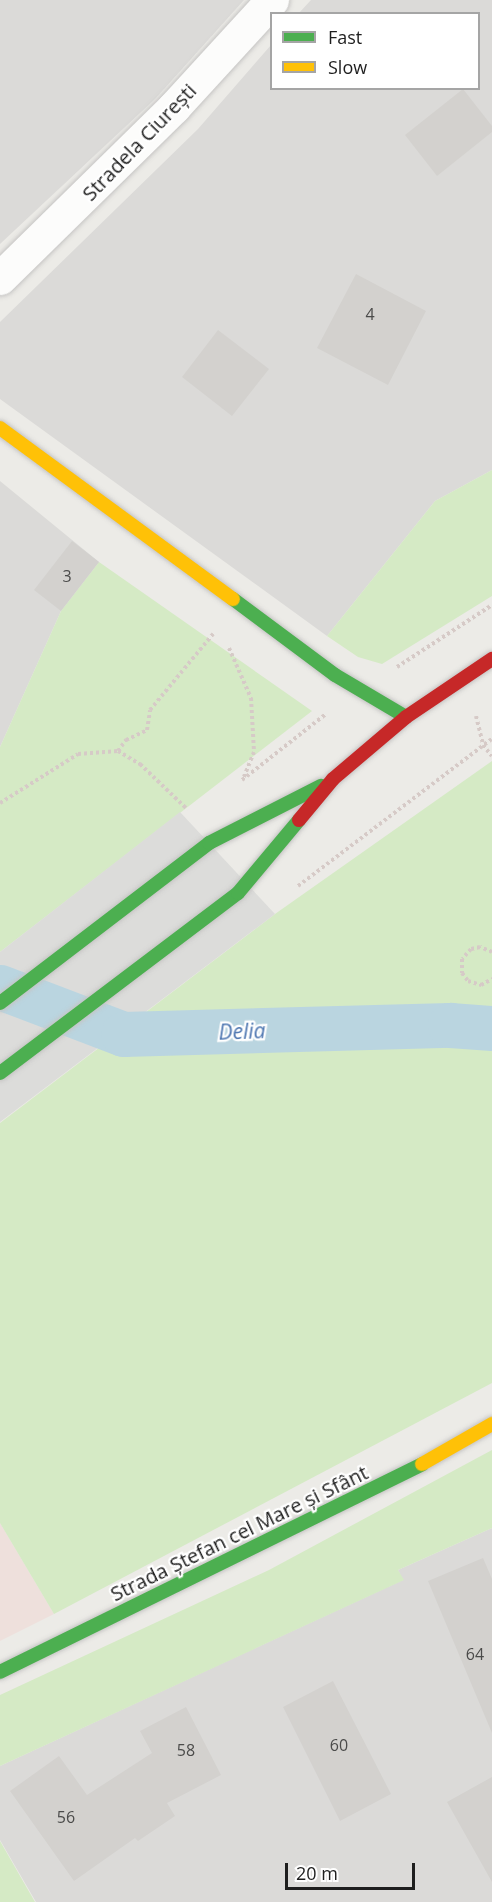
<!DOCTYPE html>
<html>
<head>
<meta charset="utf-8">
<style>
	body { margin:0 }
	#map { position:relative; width:492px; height:1902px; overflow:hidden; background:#ecebe7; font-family:"Open Sans",sans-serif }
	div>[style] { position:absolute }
	.residential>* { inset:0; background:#dbdad8 }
	.commercial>* { inset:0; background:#eee0dc }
	.grass>* { inset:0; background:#d5eac5 }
	.pier>* { inset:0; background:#dcdcda }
	.canal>* { height:45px; margin:-22.5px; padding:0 22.5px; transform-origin:22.5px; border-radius:22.5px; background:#bad5e0 }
	.building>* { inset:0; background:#d3d1ce }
	.path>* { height:4px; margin-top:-2px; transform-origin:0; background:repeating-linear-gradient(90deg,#d6cac7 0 3px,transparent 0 6px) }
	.roads { filter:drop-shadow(0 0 2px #c5c4c3) drop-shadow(0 0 2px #c5c4c3) }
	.street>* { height:33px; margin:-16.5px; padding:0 16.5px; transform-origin:16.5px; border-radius:16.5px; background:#fcfcfb }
	.fast>* { height:14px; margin:-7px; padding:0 7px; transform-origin:7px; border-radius:7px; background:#4caf50 }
	.slow>* { height:14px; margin:-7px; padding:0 7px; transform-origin:7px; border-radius:7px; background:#ffc107 }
	.jam>* { height:14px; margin:-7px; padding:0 7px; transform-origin:7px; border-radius:7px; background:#c62828 }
	span { translate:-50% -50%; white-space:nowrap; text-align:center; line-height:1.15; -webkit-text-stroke:4.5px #fff; paint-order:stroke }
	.number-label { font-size:16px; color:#4b4b4a }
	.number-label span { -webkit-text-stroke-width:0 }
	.street-label { font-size:20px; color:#1e1e1e }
	.water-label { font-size:21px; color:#4973af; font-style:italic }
	.legend { position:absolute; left:270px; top:12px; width:210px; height:78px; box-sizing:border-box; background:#fff; border:2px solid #a5a5a5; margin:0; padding:8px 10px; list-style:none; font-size:18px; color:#1e1e1e }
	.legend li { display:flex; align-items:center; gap:12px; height:30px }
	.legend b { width:30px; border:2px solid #a5a5a5 }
	.scale { position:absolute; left:285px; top:1863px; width:130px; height:27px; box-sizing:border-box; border:3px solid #1e1e1e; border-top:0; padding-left:8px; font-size:18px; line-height:21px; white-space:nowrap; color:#1e1e1e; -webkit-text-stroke:4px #fff; paint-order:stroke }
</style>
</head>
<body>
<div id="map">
	<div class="residential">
		<div style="clip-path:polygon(0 0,244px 0,155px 99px,0 244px)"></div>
		<div style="clip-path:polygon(311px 0,492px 0,492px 470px,435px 501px,327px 636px,0 399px,0 322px,198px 129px,271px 45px,272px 88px,478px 88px,478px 14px,299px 13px)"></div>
		<div style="clip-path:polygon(0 481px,99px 562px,61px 611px,0 747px)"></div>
		<div style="clip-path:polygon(492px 1528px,492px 1902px,36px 1902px,0 1840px,0 1766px,403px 1580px,398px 1570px)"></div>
	</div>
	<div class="commercial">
		<div style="clip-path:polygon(0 1523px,54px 1614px,0 1641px)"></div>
	</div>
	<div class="grass">
		<div style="clip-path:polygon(492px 470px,492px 596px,382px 664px,358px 657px,327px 636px,435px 501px)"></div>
		<div style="clip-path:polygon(99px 562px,312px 711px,0 952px,0 747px,61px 611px)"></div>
		<div style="clip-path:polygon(492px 761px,492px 1383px,54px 1614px,0 1523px,0 1123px,275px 914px)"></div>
		<div style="clip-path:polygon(492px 1450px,492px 1528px,398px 1570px,404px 1580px,0 1766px,0 1695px,269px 1570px)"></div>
		<div style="clip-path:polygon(0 1841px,35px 1902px,0 1902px)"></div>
	</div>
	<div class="pier">
		<div style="clip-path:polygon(180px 812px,275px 914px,0 1122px,0 952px)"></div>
	</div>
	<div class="canal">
		<div style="left:0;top:987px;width:132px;rotate:20.9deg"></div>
		<div style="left:123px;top:1034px;width:327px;rotate:-1.6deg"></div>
		<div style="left:450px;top:1025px;width:42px;rotate:4.1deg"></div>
	</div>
	<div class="building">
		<div style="clip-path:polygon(463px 89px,492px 126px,492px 132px,437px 176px,405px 135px)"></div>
		<div style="clip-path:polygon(356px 274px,426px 311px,388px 385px,317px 348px)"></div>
		<div style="clip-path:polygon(218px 330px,269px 369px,232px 416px,182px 377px)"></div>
		<div style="clip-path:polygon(72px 541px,99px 562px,61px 611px,34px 590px)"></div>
		<div style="clip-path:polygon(483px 1558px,492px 1579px,492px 1733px,428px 1581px)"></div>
		<div style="clip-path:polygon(333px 1681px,391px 1794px,340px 1821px,283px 1707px)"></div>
		<div style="clip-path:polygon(186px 1707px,221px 1775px,167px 1803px,175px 1816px,138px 1841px,135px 1838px,74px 1881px,10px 1791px,59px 1756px,87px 1795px,152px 1753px,140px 1731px)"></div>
		<div style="clip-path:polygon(492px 1777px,492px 1882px,447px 1802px)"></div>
	</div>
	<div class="path">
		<div style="left:229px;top:648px;width:55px;rotate:66.3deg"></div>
		<div style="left:251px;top:698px;width:54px;rotate:86.8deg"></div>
		<div style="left:254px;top:752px;width:27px;rotate:112deg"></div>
		<div style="left:397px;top:667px;width:113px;rotate:-33.1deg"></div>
		<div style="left:476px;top:716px;width:30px;rotate:76deg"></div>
		<div style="left:483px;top:745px;width:14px;rotate:51deg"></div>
		<div style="left:118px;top:751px;width:14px;rotate:-54deg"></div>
		<div style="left:126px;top:740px;width:23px;rotate:-25deg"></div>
		<div style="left:147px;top:730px;width:20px;rotate:-81deg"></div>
		<div style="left:150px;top:710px;width:99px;rotate:-50.3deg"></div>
		<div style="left:242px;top:780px;width:107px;rotate:-38.2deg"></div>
		<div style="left:0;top:803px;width:92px;rotate:-32.1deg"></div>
		<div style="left:78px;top:754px;width:40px;rotate:-4.3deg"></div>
		<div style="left:118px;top:751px;width:26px;rotate:31deg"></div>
		<div style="left:140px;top:764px;width:66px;rotate:43.8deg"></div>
		<div style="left:298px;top:886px;width:243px;rotate:-37.2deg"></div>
		<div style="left:492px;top:952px;width:13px;rotate:-157deg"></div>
		<div style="left:480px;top:947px;width:9px;rotate:167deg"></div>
		<div style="left:471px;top:949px;width:13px;rotate:132deg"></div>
		<div style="left:462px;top:959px;width:14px;rotate:90deg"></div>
		<div style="left:462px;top:973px;width:10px;rotate:53deg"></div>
		<div style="left:468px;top:981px;width:14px;rotate:17deg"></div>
		<div style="left:481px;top:985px;width:13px;rotate:-29deg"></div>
	</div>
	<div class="roads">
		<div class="street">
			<div style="left:0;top:278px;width:244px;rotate:-44.5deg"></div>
			<div style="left:174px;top:107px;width:145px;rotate:-47.5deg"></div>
		</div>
		<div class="fast">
			<div style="left:233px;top:599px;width:127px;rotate:36.7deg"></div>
			<div style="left:335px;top:675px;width:82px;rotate:30.6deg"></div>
			<div style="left:0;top:1003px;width:263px;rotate:-37.4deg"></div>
			<div style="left:209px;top:843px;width:126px;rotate:-27deg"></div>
			<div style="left:0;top:1073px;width:298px;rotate:-37.1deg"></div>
			<div style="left:238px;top:893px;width:95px;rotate:-50.1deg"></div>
			<div style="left:0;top:1672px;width:470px;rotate:-26.2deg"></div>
		</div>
		<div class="slow">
			<div style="left:0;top:428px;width:289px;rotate:36.3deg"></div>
			<div style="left:422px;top:1464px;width:81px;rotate:-29.7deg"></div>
		</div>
		<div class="jam">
			<div style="left:299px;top:820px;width:53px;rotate:-50.3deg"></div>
			<div style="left:333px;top:779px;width:96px;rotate:-40.3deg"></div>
			<div style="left:406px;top:717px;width:104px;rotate:-34deg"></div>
		</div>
	</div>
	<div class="number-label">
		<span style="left:370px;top:314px">4</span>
		<span style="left:67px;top:576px">3</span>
		<span style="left:475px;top:1654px">64</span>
		<span style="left:339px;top:1745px">60</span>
		<span style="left:186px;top:1750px">58</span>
		<span style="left:66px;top:1817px">56</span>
	</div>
	<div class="street-label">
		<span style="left:139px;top:142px;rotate:-46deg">Stradela Ciurești</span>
		<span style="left:239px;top:1533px;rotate:-26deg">Strada Ștefan cel Mare și Sfânt</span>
	</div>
	<div class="water-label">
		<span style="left:242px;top:1031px;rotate:-2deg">Delia</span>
	</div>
	<ul class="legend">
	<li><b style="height:8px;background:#4caf50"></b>Fast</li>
	<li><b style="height:8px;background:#ffc107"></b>Slow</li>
	</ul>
	<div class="scale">20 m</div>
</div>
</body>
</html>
